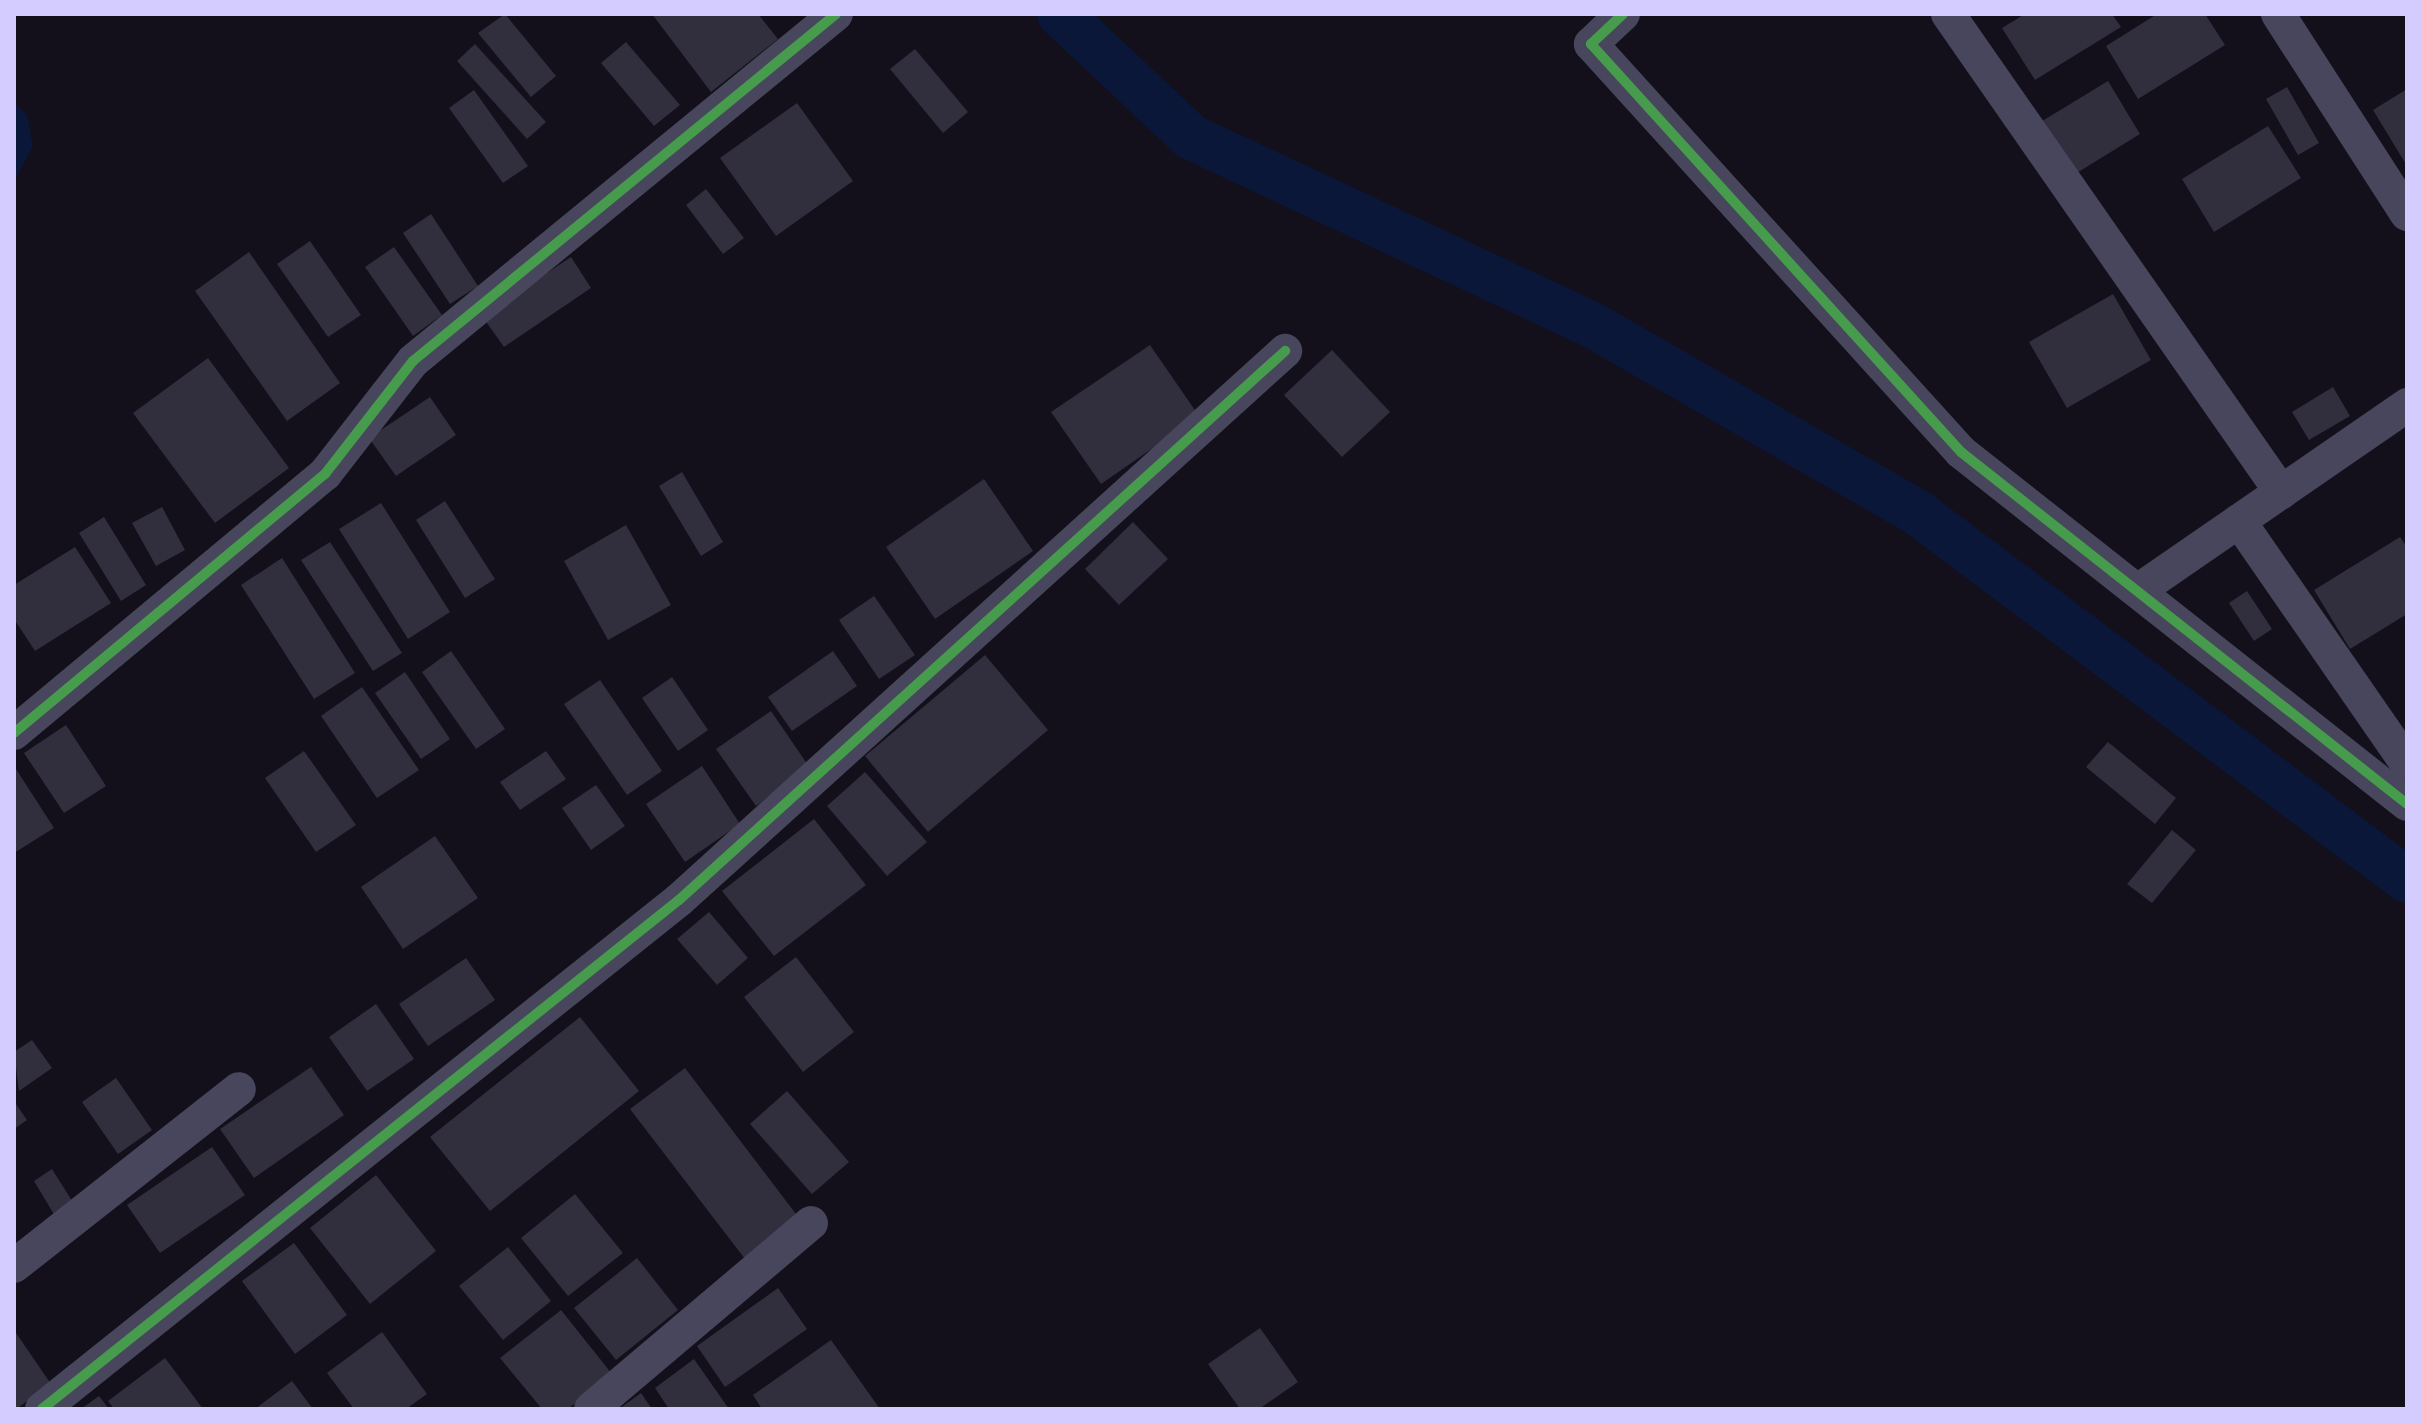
<!DOCTYPE html>
<html>
<head>
<meta charset="utf-8">
<style>
	body { margin:0 }
	#map { position:relative; width:2421px; height:1423px; overflow:hidden; background:#13101b; font-family:"Roboto Condensed",sans-serif }
	div>[style] { position:absolute }
	.water>* { inset:0; background:#0a1738 }
	.canal>* { height:46px; margin:-23px; padding:0 23px; transform-origin:23px; border-radius:23px; background:#0a1738 }
	.building>* { inset:0; background:#312e3e }
	.street>* { height:34px; margin:-17px; padding:0 17px; transform-origin:17px; border-radius:17px; background:#48465c }
	.cycleway>* { height:10px; margin:-5px; padding:0 5px; transform-origin:5px; border-radius:5px; background:#469c4c }
	span { translate:-50% -50%; white-space:nowrap; text-align:center; line-height:1.15; -webkit-text-stroke:7px #110c1f; paint-order:stroke }
	.frame { position:absolute; inset:0; border:16px solid #d4cbff; pointer-events:none }
</style>
</head>
<body>
<div id="map">
	<div class="water">
		<div style="clip-path:polygon(14px 102px,27px 115px,33px 146px,14px 182px)"></div>
	</div>
	<div class="canal">
		<div style="left:1060px;top:14px;width:180px;rotate:43.2deg"></div>
		<div style="left:1191px;top:137px;width:447px;rotate:25.1deg"></div>
		<div style="left:1596px;top:327px;width:372px;rotate:30deg"></div>
		<div style="left:1918px;top:513px;width:611px;rotate:36.89deg"></div>
	</div>
	<div class="building">
		<div style="clip-path:polygon(505px 14px,556px 76px,531px 97px,478px 33px)"></div>
		<div style="clip-path:polygon(652px 14px,758px 14px,778px 39px,711px 92px)"></div>
		<div style="clip-path:polygon(2025px 14px,2112px 14px,2121px 27px,2035px 80px,2002px 28px)"></div>
		<div style="clip-path:polygon(2157px 14px,2205px 14px,2225px 45px,2138px 99px,2106px 46px)"></div>
		<div style="clip-path:polygon(626px 42px,680px 105px,654px 126px,601px 63px)"></div>
		<div style="clip-path:polygon(475px 44px,546px 122px,527px 139px,457px 61px)"></div>
		<div style="clip-path:polygon(915px 49px,968px 112px,943px 133px,890px 69px)"></div>
		<div style="clip-path:polygon(2108px 81px,2140px 134px,2054px 187px,2021px 134px)"></div>
		<div style="clip-path:polygon(2287px 87px,2319px 143px,2298px 155px,2266px 99px)"></div>
		<div style="clip-path:polygon(2407px 89px,2407px 166px,2373px 110px)"></div>
		<div style="clip-path:polygon(474px 90px,528px 166px,503px 183px,449px 108px)"></div>
		<div style="clip-path:polygon(797px 103px,853px 181px,776px 236px,720px 158px)"></div>
		<div style="clip-path:polygon(2268px 126px,2301px 178px,2214px 232px,2182px 179px)"></div>
		<div style="clip-path:polygon(706px 189px,744px 238px,723px 254px,686px 205px)"></div>
		<div style="clip-path:polygon(431px 214px,478px 286px,450px 304px,403px 233px)"></div>
		<div style="clip-path:polygon(310px 241px,361px 315px,328px 337px,277px 264px)"></div>
		<div style="clip-path:polygon(394px 247px,442px 315px,413px 336px,365px 267px)"></div>
		<div style="clip-path:polygon(249px 252px,340px 383px,287px 421px,195px 291px)"></div>
		<div style="clip-path:polygon(571px 257px,591px 288px,504px 347px,482px 316px)"></div>
		<div style="clip-path:polygon(2113px 294px,2151px 360px,2067px 408px,2029px 342px)"></div>
		<div style="clip-path:polygon(1150px 345px,1199px 416px,1101px 484px,1051px 412px)"></div>
		<div style="clip-path:polygon(1332px 350px,1390px 412px,1342px 457px,1284px 395px)"></div>
		<div style="clip-path:polygon(208px 358px,289px 468px,215px 523px,133px 413px)"></div>
		<div style="clip-path:polygon(2333px 387px,2350px 416px,2309px 440px,2292px 412px)"></div>
		<div style="clip-path:polygon(430px 397px,456px 435px,396px 476px,369px 438px)"></div>
		<div style="clip-path:polygon(682px 472px,723px 542px,701px 556px,659px 486px)"></div>
		<div style="clip-path:polygon(984px 479px,1033px 551px,935px 619px,886px 547px)"></div>
		<div style="clip-path:polygon(445px 501px,495px 579px,465px 598px,416px 520px)"></div>
		<div style="clip-path:polygon(381px 503px,450px 612px,408px 639px,339px 529px)"></div>
		<div style="clip-path:polygon(162px 507px,185px 550px,156px 566px,132px 523px)"></div>
		<div style="clip-path:polygon(104px 517px,146px 585px,121px 601px,79px 533px)"></div>
		<div style="clip-path:polygon(1133px 522px,1168px 559px,1119px 605px,1085px 569px)"></div>
		<div style="clip-path:polygon(626px 525px,671px 605px,608px 640px,564px 561px)"></div>
		<div style="clip-path:polygon(2400px 537px,2407px 547px,2407px 614px,2350px 649px,2314px 590px)"></div>
		<div style="clip-path:polygon(330px 542px,402px 653px,373px 671px,301px 560px)"></div>
		<div style="clip-path:polygon(75px 547px,111px 603px,35px 651px,14px 619px,14px 585px)"></div>
		<div style="clip-path:polygon(282px 558px,355px 673px,314px 699px,241px 585px)"></div>
		<div style="clip-path:polygon(2247px 591px,2272px 629px,2254px 641px,2229px 603px)"></div>
		<div style="clip-path:polygon(874px 596px,915px 655px,879px 679px,839px 620px)"></div>
		<div style="clip-path:polygon(451px 651px,505px 729px,476px 749px,422px 672px)"></div>
		<div style="clip-path:polygon(833px 651px,857px 686px,792px 731px,768px 697px)"></div>
		<div style="clip-path:polygon(985px 655px,1048px 730px,928px 832px,865px 756px)"></div>
		<div style="clip-path:polygon(405px 672px,450px 739px,421px 759px,375px 693px)"></div>
		<div style="clip-path:polygon(672px 677px,708px 730px,678px 751px,642px 698px)"></div>
		<div style="clip-path:polygon(600px 680px,662px 771px,627px 795px,564px 704px)"></div>
		<div style="clip-path:polygon(362px 687px,419px 770px,377px 798px,321px 716px)"></div>
		<div style="clip-path:polygon(771px 711px,810px 768px,756px 806px,716px 749px)"></div>
		<div style="clip-path:polygon(66px 725px,106px 786px,64px 813px,24px 753px)"></div>
		<div style="clip-path:polygon(2108px 742px,2176px 798px,2155px 824px,2086px 767px)"></div>
		<div style="clip-path:polygon(304px 751px,356px 825px,316px 852px,265px 778px)"></div>
		<div style="clip-path:polygon(546px 751px,566px 779px,520px 810px,500px 782px)"></div>
		<div style="clip-path:polygon(14px 766px,54px 828px,14px 853px)"></div>
		<div style="clip-path:polygon(702px 766px,740px 824px,685px 862px,646px 804px)"></div>
		<div style="clip-path:polygon(865px 772px,927px 842px,887px 876px,827px 806px)"></div>
		<div style="clip-path:polygon(596px 785px,625px 826px,591px 850px,562px 808px)"></div>
		<div style="clip-path:polygon(814px 819px,866px 885px,774px 956px,722px 891px)"></div>
		<div style="clip-path:polygon(2172px 830px,2196px 850px,2152px 903px,2127px 884px)"></div>
		<div style="clip-path:polygon(435px 836px,478px 898px,403px 949px,361px 887px)"></div>
		<div style="clip-path:polygon(709px 912px,748px 958px,717px 985px,677px 939px)"></div>
		<div style="clip-path:polygon(796px 957px,854px 1032px,803px 1072px,744px 997px)"></div>
		<div style="clip-path:polygon(466px 958px,495px 1000px,428px 1046px,399px 1004px)"></div>
		<div style="clip-path:polygon(376px 1004px,414px 1059px,367px 1091px,329px 1037px)"></div>
		<div style="clip-path:polygon(580px 1017px,639px 1091px,490px 1211px,430px 1137px)"></div>
		<div style="clip-path:polygon(32px 1040px,52px 1068px,19px 1091px,14px 1052px)"></div>
		<div style="clip-path:polygon(311px 1067px,344px 1115px,254px 1178px,220px 1129px)"></div>
		<div style="clip-path:polygon(685px 1068px,799px 1218px,745px 1259px,630px 1109px)"></div>
		<div style="clip-path:polygon(116px 1078px,152px 1130px,118px 1154px,82px 1102px)"></div>
		<div style="clip-path:polygon(787px 1091px,849px 1162px,812px 1194px,750px 1124px)"></div>
		<div style="clip-path:polygon(14px 1101px,27px 1120px,14px 1129px)"></div>
		<div style="clip-path:polygon(212px 1147px,245px 1195px,160px 1253px,127px 1205px)"></div>
		<div style="clip-path:polygon(52px 1169px,74px 1204px,55px 1216px,34px 1181px)"></div>
		<div style="clip-path:polygon(376px 1175px,436px 1251px,370px 1304px,310px 1228px)"></div>
		<div style="clip-path:polygon(575px 1194px,623px 1253px,568px 1296px,521px 1238px)"></div>
		<div style="clip-path:polygon(294px 1243px,347px 1315px,295px 1354px,242px 1281px)"></div>
		<div style="clip-path:polygon(508px 1247px,551px 1301px,503px 1340px,459px 1286px)"></div>
		<div style="clip-path:polygon(637px 1258px,678px 1310px,616px 1360px,574px 1308px)"></div>
		<div style="clip-path:polygon(778px 1288px,807px 1329px,725px 1387px,697px 1346px)"></div>
		<div style="clip-path:polygon(561px 1310px,612px 1374px,568px 1409px,542px 1409px,500px 1358px)"></div>
		<div style="clip-path:polygon(1260px 1328px,1298px 1382px,1259px 1409px,1240px 1409px,1208px 1364px)"></div>
		<div style="clip-path:polygon(14px 1330px,51px 1384px,16px 1409px,14px 1409px)"></div>
		<div style="clip-path:polygon(382px 1332px,427px 1394px,406px 1409px,354px 1409px,327px 1373px)"></div>
		<div style="clip-path:polygon(831px 1340px,880px 1409px,762px 1409px,753px 1395px)"></div>
		<div style="clip-path:polygon(165px 1358px,203px 1409px,114px 1409px,108px 1401px)"></div>
		<div style="clip-path:polygon(694px 1359px,729px 1409px,669px 1409px,655px 1388px)"></div>
		<div style="clip-path:polygon(292px 1381px,313px 1409px,255px 1409px)"></div>
		<div style="clip-path:polygon(641px 1393px,652px 1409px,619px 1409px)"></div>
		<div style="clip-path:polygon(99px 1396px,109px 1409px,81px 1409px)"></div>
	</div>
	<div class="street">
		<div style="left:1623px;top:14px;width:44px;rotate:136.8deg"></div>
		<div style="left:1591px;top:44px;width:551px;rotate:47.8deg"></div>
		<div style="left:1961px;top:452px;width:568px;rotate:38.28deg"></div>
		<div style="left:1948px;top:14px;width:583px;rotate:55.14deg"></div>
		<div style="left:2278px;top:14px;width:238px;rotate:57.2deg"></div>
		<div style="left:2239px;top:521px;width:295px;rotate:55.3deg"></div>
		<div style="left:2139px;top:590px;width:326px;rotate:-34.6deg"></div>
		<div style="left:14px;top:733px;width:405px;rotate:-39.8deg"></div>
		<div style="left:325px;top:474px;width:143px;rotate:-52.1deg"></div>
		<div style="left:413px;top:361px;width:547px;rotate:-39.36deg"></div>
		<div style="left:14px;top:1266px;width:286px;rotate:-38.2deg"></div>
		<div style="left:42px;top:1409px;width:815px;rotate:-38.63deg"></div>
		<div style="left:679px;top:900px;width:818px;rotate:-42.17deg"></div>
		<div style="left:591px;top:1409px;width:288px;rotate:-40.2deg"></div>
	</div>
	<div class="cycleway">
		<div style="left:1623px;top:14px;width:44px;rotate:136.8deg"></div>
		<div style="left:1591px;top:44px;width:551px;rotate:47.8deg"></div>
		<div style="left:1961px;top:452px;width:568px;rotate:38.28deg"></div>
		<div style="left:14px;top:733px;width:405px;rotate:-39.8deg"></div>
		<div style="left:325px;top:474px;width:143px;rotate:-52.1deg"></div>
		<div style="left:413px;top:361px;width:547px;rotate:-39.36deg"></div>
		<div style="left:42px;top:1409px;width:815px;rotate:-38.63deg"></div>
		<div style="left:679px;top:900px;width:818px;rotate:-42.17deg"></div>
	</div>
	<div class="frame"></div>
</div>
</body>
</html>
